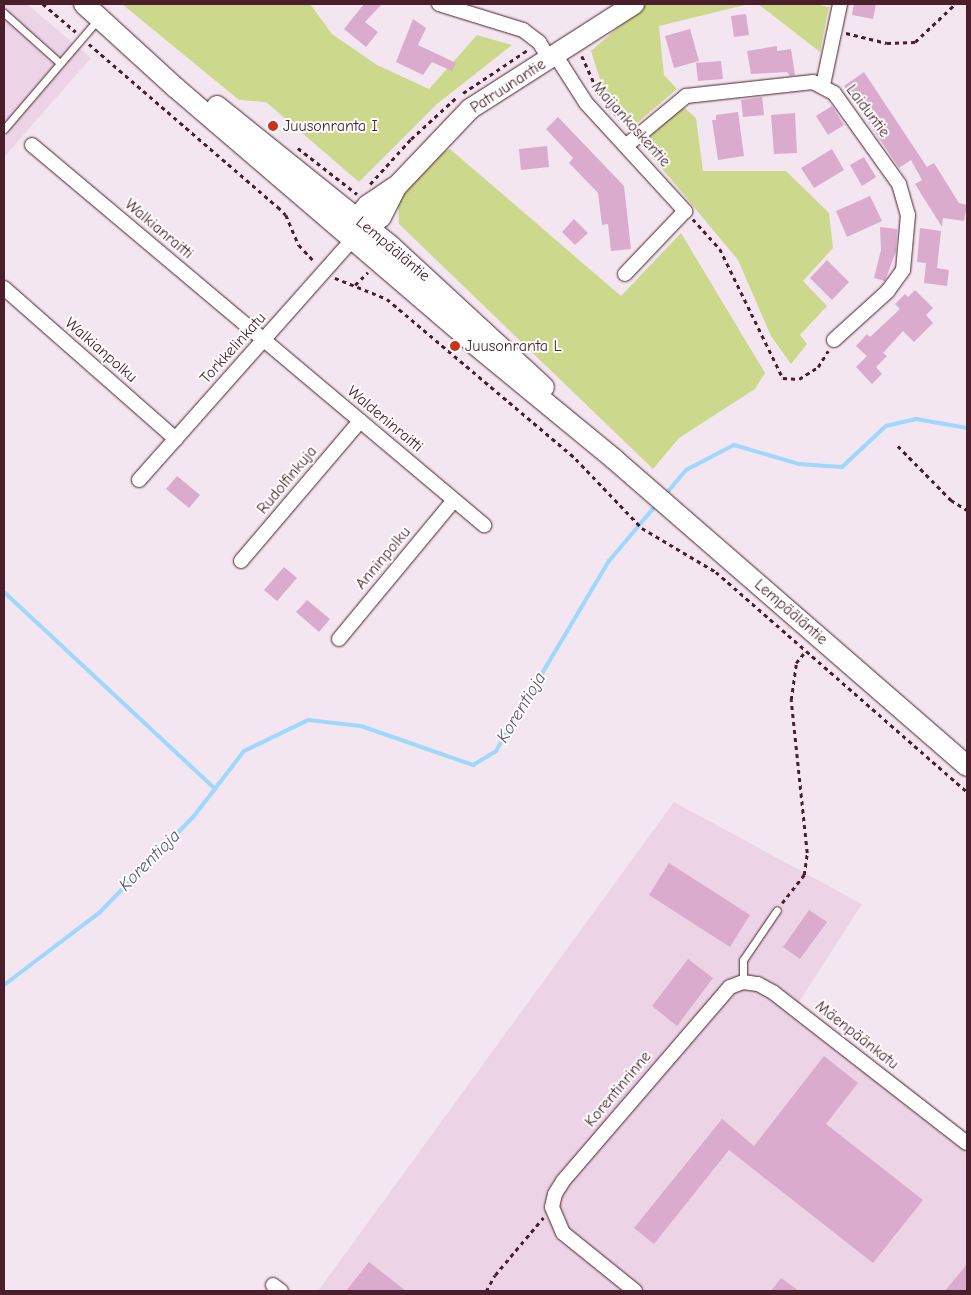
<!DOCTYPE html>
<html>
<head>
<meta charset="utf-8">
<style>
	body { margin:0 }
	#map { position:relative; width:971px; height:1295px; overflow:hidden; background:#f4e6f0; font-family:"Comic Neue",sans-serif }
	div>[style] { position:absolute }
	.built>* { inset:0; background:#ecd4e6 }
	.green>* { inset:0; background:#ccd98c }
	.stream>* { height:4px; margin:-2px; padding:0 2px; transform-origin:2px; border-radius:2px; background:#9ed8fe }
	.building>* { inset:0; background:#daabcd }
	.path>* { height:2.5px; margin-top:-1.25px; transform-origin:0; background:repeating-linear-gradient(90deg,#4a1f2b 0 4px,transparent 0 8px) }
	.roads { filter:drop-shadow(0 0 1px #4a1f2b) drop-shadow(0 0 1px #4a1f2b) }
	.lane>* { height:7px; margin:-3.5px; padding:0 3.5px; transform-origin:3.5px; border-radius:3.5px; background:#fff }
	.street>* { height:14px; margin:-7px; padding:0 7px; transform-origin:7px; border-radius:7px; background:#fff }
	.secondary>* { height:20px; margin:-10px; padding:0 10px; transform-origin:10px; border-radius:10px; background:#fff }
	.dots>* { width:14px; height:14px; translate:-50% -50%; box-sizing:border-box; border:2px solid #fff; border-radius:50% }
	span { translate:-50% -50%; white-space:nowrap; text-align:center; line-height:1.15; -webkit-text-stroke:4px #fff; paint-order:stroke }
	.street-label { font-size:16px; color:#4a1f2b }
	.poi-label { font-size:16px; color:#4a1f2b }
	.left { translate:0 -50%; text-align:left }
	.water-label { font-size:18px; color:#63566a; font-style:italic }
	.frame { position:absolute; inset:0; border:5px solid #4a1f2b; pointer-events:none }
</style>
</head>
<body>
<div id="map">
	<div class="built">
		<div style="clip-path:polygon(4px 4px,27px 4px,91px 58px,4px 157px)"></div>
		<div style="clip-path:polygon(674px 802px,862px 904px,799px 1002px,967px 1132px,967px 1291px,318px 1291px)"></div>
	</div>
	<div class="green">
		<div style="clip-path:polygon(122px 4px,310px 4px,332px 34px,377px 65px,429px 89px,477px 35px,512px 45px,437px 104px,359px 182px,266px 102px,239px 100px)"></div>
		<div style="clip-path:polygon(645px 4px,749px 4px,659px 26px,664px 75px,677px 89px,635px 125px,604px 92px,591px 51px)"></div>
		<div style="clip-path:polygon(758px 4px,815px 4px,829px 7px,820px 52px)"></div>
		<div style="clip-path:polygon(681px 105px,696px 118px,703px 171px,786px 171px,829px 213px,833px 248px,803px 281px,827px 306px,800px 335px,807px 344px,791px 364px,771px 336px,738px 260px,639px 141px)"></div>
		<div style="clip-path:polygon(450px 149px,621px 296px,681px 233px,765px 373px,755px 389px,679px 438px,653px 469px,399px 224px,398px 199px,429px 161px)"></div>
	</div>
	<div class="stream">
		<div style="left:665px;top:495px;width:33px;rotate:-50deg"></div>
		<div style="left:686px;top:470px;width:54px;rotate:-27.5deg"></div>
		<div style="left:734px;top:445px;width:68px;rotate:16.3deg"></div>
		<div style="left:799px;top:464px;width:43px;rotate:4deg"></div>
		<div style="left:842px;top:467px;width:60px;rotate:-43deg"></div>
		<div style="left:886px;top:426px;width:31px;rotate:-13deg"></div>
		<div style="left:916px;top:419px;width:52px;rotate:10deg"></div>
		<div style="left:4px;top:592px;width:289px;rotate:43deg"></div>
		<div style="left:4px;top:985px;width:121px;rotate:-37.2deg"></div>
		<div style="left:100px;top:912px;width:134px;rotate:-45.6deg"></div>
		<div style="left:194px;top:816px;width:82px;rotate:-52.4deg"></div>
		<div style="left:244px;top:751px;width:71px;rotate:-25.8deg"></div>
		<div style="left:308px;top:720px;width:53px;rotate:6.5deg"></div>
		<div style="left:361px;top:726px;width:119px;rotate:19.2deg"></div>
		<div style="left:473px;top:765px;width:27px;rotate:-31deg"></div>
		<div style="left:496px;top:751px;width:221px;rotate:-59.3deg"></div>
		<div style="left:609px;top:561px;width:75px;rotate:-49.9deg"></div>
	</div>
	<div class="building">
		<div style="clip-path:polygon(364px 4px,382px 4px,365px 22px,378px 32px,366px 47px,344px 29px)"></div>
		<div style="clip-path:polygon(854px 4px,876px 4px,873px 19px,852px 15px)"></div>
		<div style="clip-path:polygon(746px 14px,749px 35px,734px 37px,731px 16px)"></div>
		<div style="clip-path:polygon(413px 19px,426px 28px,418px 45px,456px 63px,452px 71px,432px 62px,423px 75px,396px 62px)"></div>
		<div style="clip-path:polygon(690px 29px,699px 61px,674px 68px,665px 36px)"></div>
		<div style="clip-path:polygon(777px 46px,777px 51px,791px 49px,795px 75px,790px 76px,787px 72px,751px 74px,747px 51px)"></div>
		<div style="clip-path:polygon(721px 61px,723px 79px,698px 81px,696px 63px)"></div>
		<div style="clip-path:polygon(864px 72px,927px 167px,934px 163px,959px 203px,967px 205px,964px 221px,943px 218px,942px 227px,915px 184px,922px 180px,911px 160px,899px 168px,844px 86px)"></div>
		<div style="clip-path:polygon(762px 97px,764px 115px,743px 117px,741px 100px)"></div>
		<div style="clip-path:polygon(832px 106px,844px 125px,828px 135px,816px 116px)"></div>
		<div style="clip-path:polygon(738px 112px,744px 156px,718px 160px,712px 120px,716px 120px,716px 115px)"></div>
		<div style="clip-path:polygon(795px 113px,797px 153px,774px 154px,771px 115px)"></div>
		<div style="clip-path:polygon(558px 117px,624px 186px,631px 249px,611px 251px,608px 224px,602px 225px,598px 193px,569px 163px,573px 158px,546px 129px)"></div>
		<div style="clip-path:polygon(547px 146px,549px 167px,521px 170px,519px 149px)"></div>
		<div style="clip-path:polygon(832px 149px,844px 170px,814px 188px,801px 168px)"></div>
		<div style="clip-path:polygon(864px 157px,876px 177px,862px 186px,850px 165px)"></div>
		<div style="clip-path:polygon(870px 196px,882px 221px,847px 237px,836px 211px)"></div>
		<div style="clip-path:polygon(574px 219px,588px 233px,575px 245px,562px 232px)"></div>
		<div style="clip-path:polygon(880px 227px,897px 229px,896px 251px,885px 281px,874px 278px,881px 250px)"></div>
		<div style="clip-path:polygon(920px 228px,941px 231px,937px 268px,949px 270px,947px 286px,924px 283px,926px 263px,917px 262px)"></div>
		<div style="clip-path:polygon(827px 260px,849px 282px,832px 300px,810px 278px)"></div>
		<div style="clip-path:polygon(915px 290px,933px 308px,926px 315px,933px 323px,914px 342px,903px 331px,883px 353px,887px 356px,876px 367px,882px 374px,872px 384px,856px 367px,867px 356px,856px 346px,867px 334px,870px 337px,900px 309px,895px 304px,905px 294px,908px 297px)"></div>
		<div style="clip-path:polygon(177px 476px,200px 495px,189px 508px,166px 489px)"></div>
		<div style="clip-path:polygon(284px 567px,297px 578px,277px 601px,264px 590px)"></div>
		<div style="clip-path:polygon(307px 600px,330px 619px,319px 632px,296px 612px)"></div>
		<div style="clip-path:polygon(669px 863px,750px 915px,730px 947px,649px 895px)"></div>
		<div style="clip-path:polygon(809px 910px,827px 922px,800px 959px,783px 947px)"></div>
		<div style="clip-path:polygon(688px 959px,713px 978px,677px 1026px,652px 1006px)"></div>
		<div style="clip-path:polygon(824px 1056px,858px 1083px,826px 1124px,923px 1200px,873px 1263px,729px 1150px,654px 1244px,634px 1228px,722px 1119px,754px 1146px)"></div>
		<div style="clip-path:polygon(369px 1262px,406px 1291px,346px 1291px)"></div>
		<div style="clip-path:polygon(967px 1264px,967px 1291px,945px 1291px)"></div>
		<div style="clip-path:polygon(781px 1278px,799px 1291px,771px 1291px)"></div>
	</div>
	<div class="path">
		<div style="left:43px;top:4px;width:43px;rotate:40.3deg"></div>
		<div style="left:846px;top:33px;width:42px;rotate:13.7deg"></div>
		<div style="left:887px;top:43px;width:28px;rotate:-2deg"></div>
		<div style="left:915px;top:42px;width:55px;rotate:-43.5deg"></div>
		<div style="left:89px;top:44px;width:250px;rotate:40.8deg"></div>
		<div style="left:278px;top:207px;width:11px;rotate:45deg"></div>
		<div style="left:286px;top:215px;width:33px;rotate:67deg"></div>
		<div style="left:299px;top:245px;width:23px;rotate:47deg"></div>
		<div style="left:582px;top:56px;width:42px;rotate:65.9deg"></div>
		<div style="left:599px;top:94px;width:33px;rotate:50deg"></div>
		<div style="left:463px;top:93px;width:79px;rotate:-33.7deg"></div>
		<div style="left:298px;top:148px;width:75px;rotate:37.9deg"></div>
		<div style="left:370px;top:184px;width:61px;rotate:-47.7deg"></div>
		<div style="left:411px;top:139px;width:64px;rotate:-42.5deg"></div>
		<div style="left:693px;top:219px;width:40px;rotate:48deg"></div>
		<div style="left:720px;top:249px;width:144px;rotate:64deg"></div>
		<div style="left:783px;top:378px;width:16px;rotate:4deg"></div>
		<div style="left:799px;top:379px;width:22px;rotate:-32deg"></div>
		<div style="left:818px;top:367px;width:19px;rotate:-58deg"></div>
		<div style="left:335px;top:278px;width:56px;rotate:22deg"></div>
		<div style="left:387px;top:299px;width:248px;rotate:40.2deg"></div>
		<div style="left:576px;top:459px;width:95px;rotate:46.3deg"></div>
		<div style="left:642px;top:528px;width:86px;rotate:30.7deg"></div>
		<div style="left:716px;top:572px;width:334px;rotate:41.2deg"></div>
		<div style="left:355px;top:285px;width:18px;rotate:-45deg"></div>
		<div style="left:898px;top:446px;width:76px;rotate:45.5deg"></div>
		<div style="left:951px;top:500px;width:19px;rotate:32deg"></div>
		<div style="left:782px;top:903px;width:36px;rotate:-52deg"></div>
		<div style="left:804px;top:875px;width:22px;rotate:-82deg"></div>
		<div style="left:807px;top:853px;width:154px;rotate:-96deg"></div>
		<div style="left:791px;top:700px;width:37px;rotate:-82deg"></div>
		<div style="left:796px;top:663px;width:14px;rotate:-51deg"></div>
		<div style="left:486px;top:1291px;width:18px;rotate:-61deg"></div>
		<div style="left:495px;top:1275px;width:75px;rotate:-49.9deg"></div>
	</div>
	<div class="roads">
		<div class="lane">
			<div style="left:4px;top:13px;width:75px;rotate:41.8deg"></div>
			<div style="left:4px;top:129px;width:146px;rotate:-49.4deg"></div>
			<div style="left:743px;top:982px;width:22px;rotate:-90deg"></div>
			<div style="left:743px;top:960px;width:60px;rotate:-55.8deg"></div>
		</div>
		<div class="street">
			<div style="left:439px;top:4px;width:88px;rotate:17.2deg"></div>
			<div style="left:523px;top:30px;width:20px;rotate:37deg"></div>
			<div style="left:539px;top:42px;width:21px;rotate:59deg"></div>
			<div style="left:556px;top:56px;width:56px;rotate:57.4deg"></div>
			<div style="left:586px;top:103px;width:147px;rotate:47.5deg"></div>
			<div style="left:685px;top:211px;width:87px;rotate:133.6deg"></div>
			<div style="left:823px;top:85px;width:83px;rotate:-78.1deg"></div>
			<div style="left:32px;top:145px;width:591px;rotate:40.05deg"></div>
			<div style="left:627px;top:145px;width:77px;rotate:-39.7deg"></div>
			<div style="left:686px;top:96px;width:128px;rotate:-6.3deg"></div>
			<div style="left:813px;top:82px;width:24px;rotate:28deg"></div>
			<div style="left:834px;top:93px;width:112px;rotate:54.5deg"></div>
			<div style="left:899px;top:184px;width:32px;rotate:74deg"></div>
			<div style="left:908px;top:215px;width:55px;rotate:95.2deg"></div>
			<div style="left:903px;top:270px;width:26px;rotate:126deg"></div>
			<div style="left:888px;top:291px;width:73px;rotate:137.8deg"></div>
			<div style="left:4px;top:288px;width:229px;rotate:41.3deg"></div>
			<div style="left:139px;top:480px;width:322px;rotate:-48.4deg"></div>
			<div style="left:241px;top:561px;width:184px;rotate:-49.6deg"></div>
			<div style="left:339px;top:639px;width:180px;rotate:-50.4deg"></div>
			<div style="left:273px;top:1285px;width:10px;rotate:37deg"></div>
			<div style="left:635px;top:1291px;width:92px;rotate:-141.1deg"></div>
			<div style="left:563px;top:1233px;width:28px;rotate:-113deg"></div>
			<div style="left:552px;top:1207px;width:13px;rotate:-77deg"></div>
			<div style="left:555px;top:1194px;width:15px;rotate:-58deg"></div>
			<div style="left:563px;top:1181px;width:256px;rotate:-49.3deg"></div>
			<div style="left:730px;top:987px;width:14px;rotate:-21deg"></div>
			<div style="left:743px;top:982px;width:15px;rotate:8deg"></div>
			<div style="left:758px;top:984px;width:18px;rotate:29deg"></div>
			<div style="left:774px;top:993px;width:244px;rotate:37.9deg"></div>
		</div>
		<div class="secondary">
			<div style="left:84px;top:4px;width:125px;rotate:42.4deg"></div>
			<div style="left:176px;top:88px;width:391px;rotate:40.6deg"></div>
			<div style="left:473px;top:343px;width:183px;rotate:39.4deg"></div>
			<div style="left:614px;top:459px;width:468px;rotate:41deg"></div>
			<div style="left:217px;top:106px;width:223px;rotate:38.8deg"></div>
			<div style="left:391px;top:246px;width:208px;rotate:42.7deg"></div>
			<div style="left:355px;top:232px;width:14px;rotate:-82deg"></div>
			<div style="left:357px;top:218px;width:17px;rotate:-50deg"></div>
			<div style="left:368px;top:205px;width:32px;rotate:-34deg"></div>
			<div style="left:359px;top:236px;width:29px;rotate:-41deg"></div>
			<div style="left:381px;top:217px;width:35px;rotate:-63deg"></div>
			<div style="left:397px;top:186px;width:106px;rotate:-46.5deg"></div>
			<div style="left:470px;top:109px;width:195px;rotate:-32.6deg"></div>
		</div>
	</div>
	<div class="dots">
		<div style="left:273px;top:126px;background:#c8321e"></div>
		<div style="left:455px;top:346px;background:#c8321e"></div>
	</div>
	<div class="street-label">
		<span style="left:508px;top:86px;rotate:-33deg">Patruunantie</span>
		<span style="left:868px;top:111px;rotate:53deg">Laiduntie</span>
		<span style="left:631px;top:124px;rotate:48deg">Maijankoskentie</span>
		<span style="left:159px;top:229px;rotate:40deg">Walkianraitti</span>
		<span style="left:393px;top:249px;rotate:40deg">Lempääläntie</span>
		<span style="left:233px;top:348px;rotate:-48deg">Torkkelinkatu</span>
		<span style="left:101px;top:350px;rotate:41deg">Walkianpolku</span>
		<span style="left:385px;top:419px;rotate:40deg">Waldeninraitti</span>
		<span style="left:287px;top:480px;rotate:-50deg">Rudolfinkuja</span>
		<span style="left:383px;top:558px;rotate:-50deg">Anninpolku</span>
		<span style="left:791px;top:612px;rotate:41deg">Lempääläntie</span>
		<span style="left:857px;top:1035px;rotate:38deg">Mäenpäänkatu</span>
		<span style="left:618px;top:1089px;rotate:-50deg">Korentinrinne</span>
	</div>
	<div class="poi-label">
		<span class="left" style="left:283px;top:126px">Juusonranta I</span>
		<span class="left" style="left:465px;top:346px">Juusonranta L</span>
	</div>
	<div class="water-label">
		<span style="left:522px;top:708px;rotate:-59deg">Korentioja</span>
		<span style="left:150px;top:861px;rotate:-45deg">Korentioja</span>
	</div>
	<div class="frame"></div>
</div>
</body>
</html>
